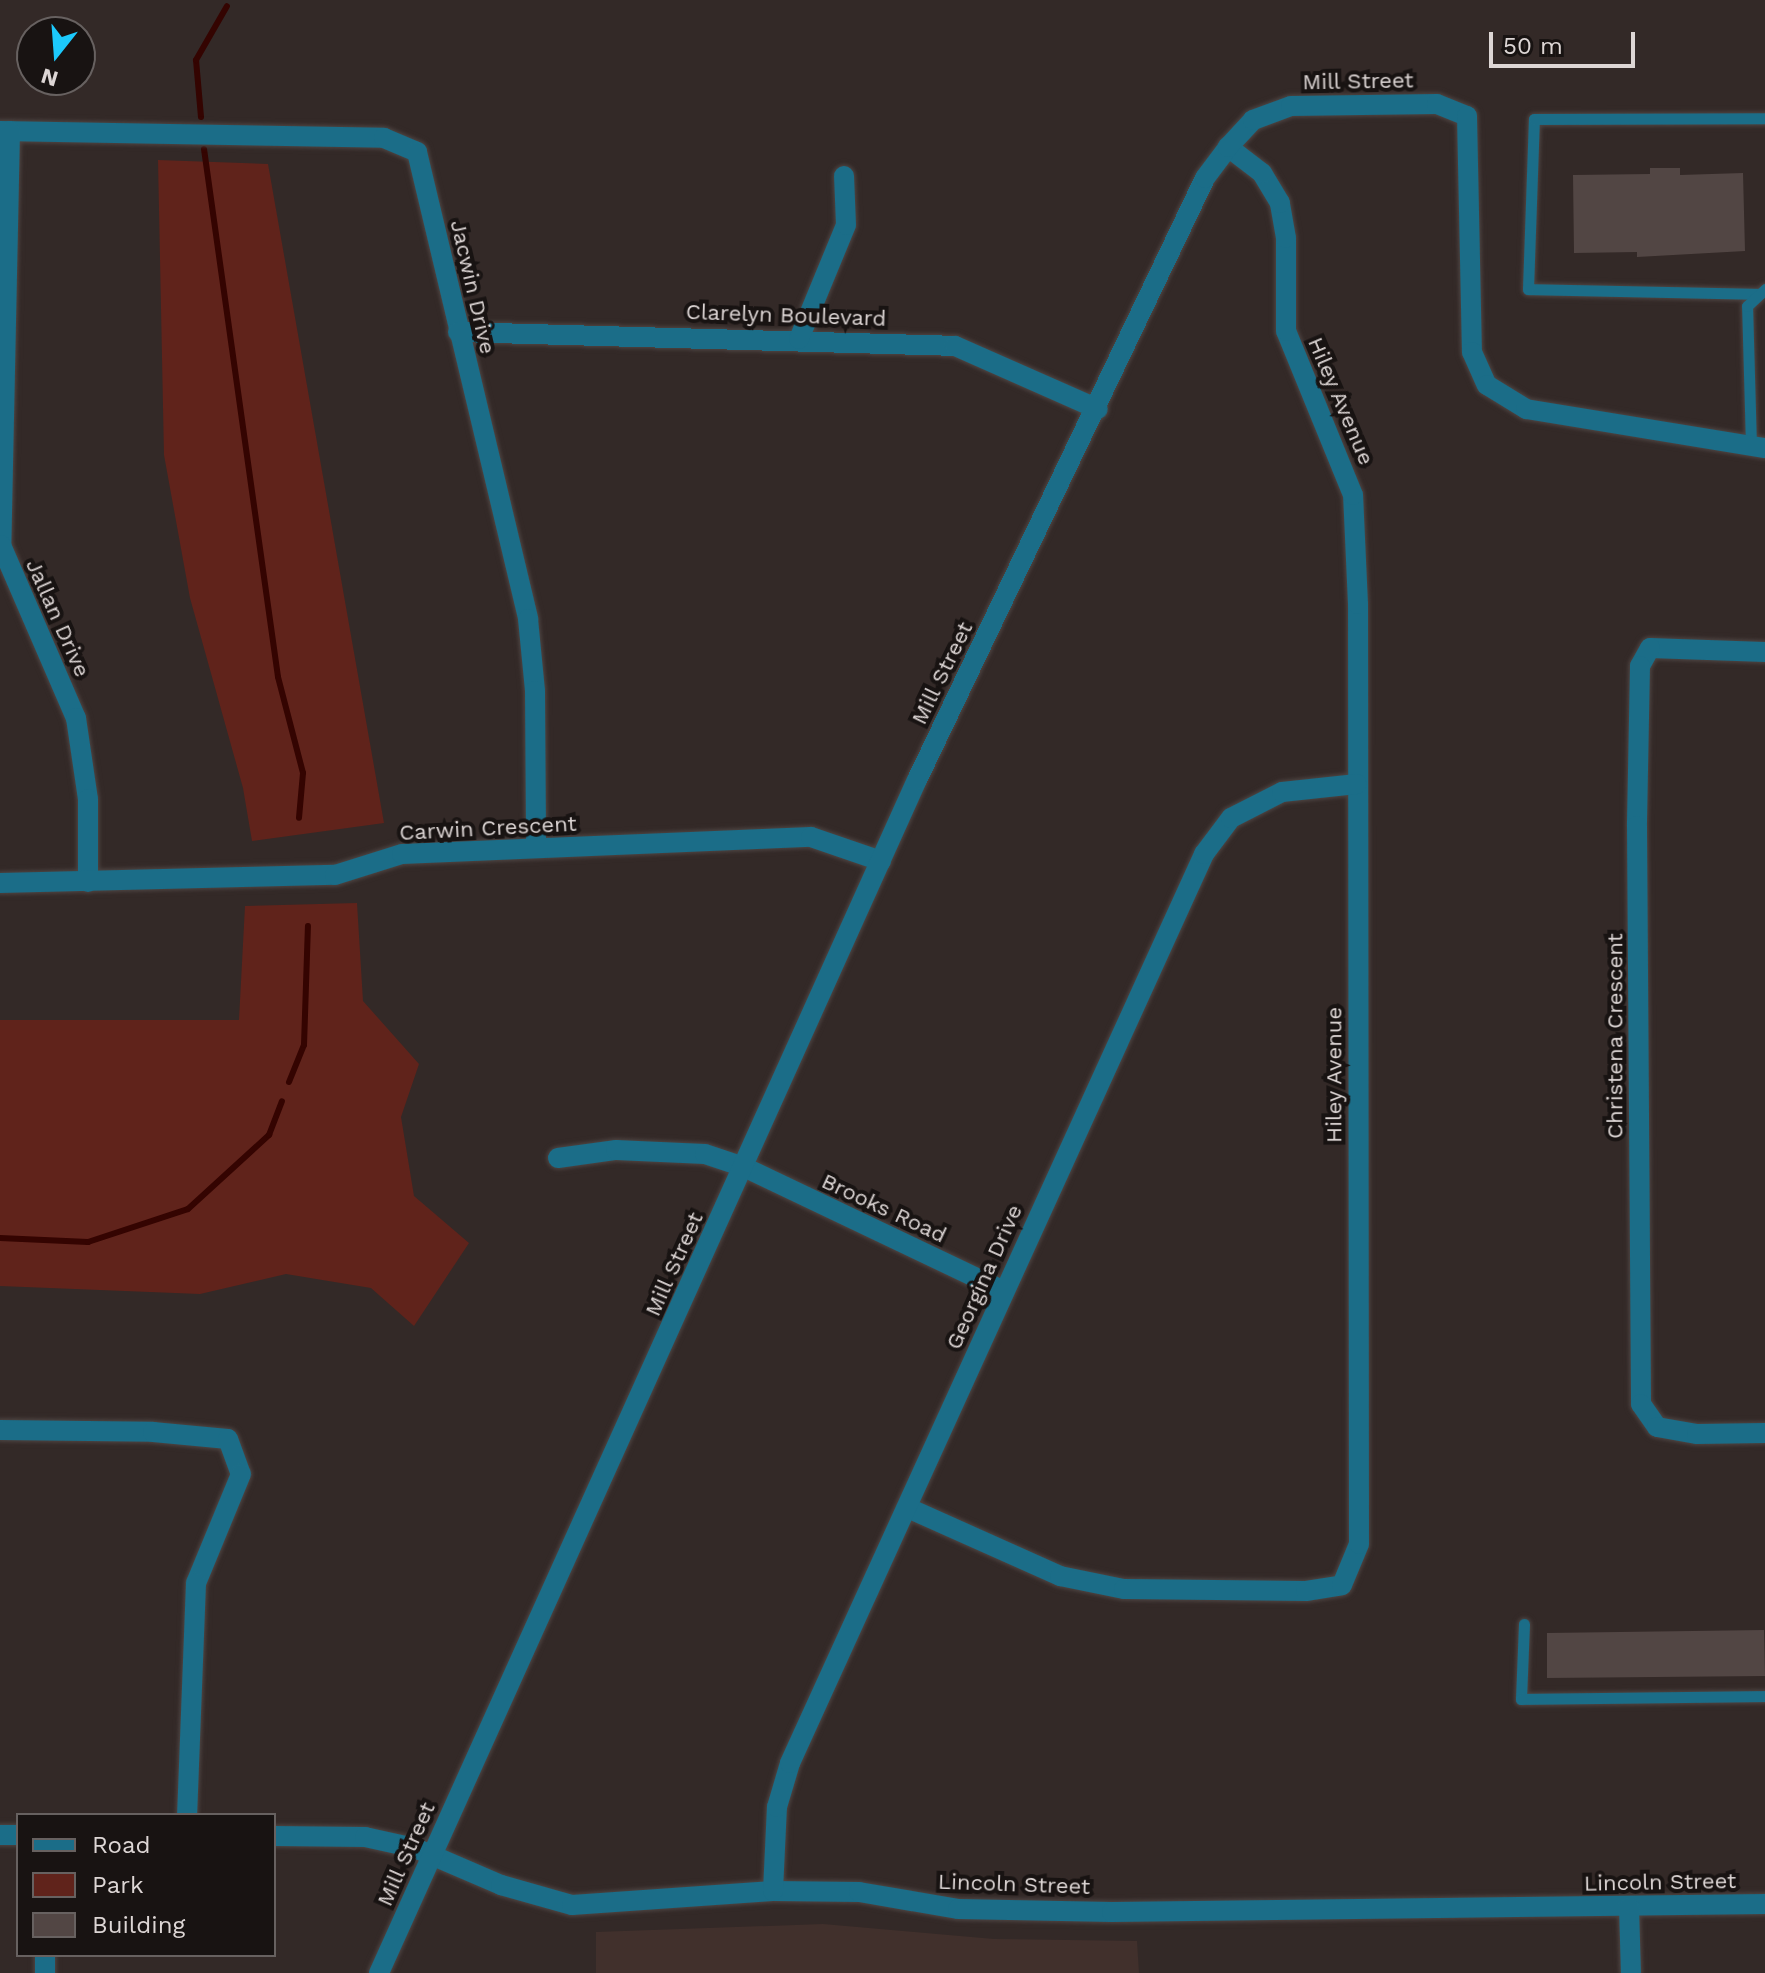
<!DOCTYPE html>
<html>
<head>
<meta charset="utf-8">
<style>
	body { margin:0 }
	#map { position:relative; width:1765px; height:1973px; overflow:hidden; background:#332927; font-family:"Work Sans",sans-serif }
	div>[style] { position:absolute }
	.built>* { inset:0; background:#41302c }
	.green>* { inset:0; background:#60231b }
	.stream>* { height:6px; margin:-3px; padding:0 3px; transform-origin:3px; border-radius:3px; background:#340401 }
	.building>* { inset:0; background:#524644 }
	.roads { filter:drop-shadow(0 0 2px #4e4543) drop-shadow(0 0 2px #4e4543) }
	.service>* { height:11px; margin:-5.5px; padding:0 5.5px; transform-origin:5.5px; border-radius:5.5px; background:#1b6d88 }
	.minor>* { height:20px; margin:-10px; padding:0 10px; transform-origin:10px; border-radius:10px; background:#1b6d88 }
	span { translate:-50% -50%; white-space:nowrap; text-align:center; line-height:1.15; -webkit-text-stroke:8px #181312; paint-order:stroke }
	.street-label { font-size:22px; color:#ddd6d5 }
	.legend { position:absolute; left:16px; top:1813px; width:260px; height:144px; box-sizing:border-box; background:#181312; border:2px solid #676160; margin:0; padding:10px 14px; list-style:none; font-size:24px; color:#ddd6d5 }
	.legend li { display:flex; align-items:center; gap:16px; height:40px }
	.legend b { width:40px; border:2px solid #676160 }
	.north { position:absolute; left:16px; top:16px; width:80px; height:80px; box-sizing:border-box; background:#181312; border:2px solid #676160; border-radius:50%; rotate:197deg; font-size:22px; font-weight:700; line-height:32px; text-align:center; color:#ddd6d5 }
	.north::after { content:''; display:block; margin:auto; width:28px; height:36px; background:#1cc9fc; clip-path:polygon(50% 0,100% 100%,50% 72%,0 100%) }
	.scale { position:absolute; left:1489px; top:32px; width:146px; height:36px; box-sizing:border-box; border:4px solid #ddd6d5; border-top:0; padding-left:10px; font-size:24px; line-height:28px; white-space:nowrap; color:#ddd6d5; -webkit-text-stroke:6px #181312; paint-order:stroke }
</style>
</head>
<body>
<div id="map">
	<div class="built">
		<div style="clip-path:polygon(823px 1924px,994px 1939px,1137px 1941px,1139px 1973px,596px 1973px,596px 1932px)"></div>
	</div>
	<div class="green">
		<div style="clip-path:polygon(158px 160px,268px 164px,384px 823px,252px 841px,243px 788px,190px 598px,164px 455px)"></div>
		<div style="clip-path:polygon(357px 903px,363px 1001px,419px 1064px,401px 1117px,414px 1196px,469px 1243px,414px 1326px,371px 1288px,286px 1274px,200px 1294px,0 1286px,0 1020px,239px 1020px,245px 906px)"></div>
	</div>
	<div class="stream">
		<div style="left:201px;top:117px;width:57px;rotate:-95deg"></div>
		<div style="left:196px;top:60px;width:62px;rotate:-60.1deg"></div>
		<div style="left:204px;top:149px;width:533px;rotate:82.02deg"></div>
		<div style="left:278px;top:677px;width:99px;rotate:75.4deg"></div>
		<div style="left:303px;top:773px;width:45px;rotate:95.1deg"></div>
		<div style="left:289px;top:1082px;width:40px;rotate:-68deg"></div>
		<div style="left:304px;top:1045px;width:119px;rotate:-88.1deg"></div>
		<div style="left:0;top:1238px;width:88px;rotate:2.6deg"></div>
		<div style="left:88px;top:1242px;width:105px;rotate:-18.3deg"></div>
		<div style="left:188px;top:1209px;width:110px;rotate:-42.4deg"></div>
		<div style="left:269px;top:1135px;width:36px;rotate:-69deg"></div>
	</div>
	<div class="building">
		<div style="clip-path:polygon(1650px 168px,1680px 168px,1680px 175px,1743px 173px,1745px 251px,1637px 257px,1637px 252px,1574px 253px,1573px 175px,1650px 174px)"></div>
		<div style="clip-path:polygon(1764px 1630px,1765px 1676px,1547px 1678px,1547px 1633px)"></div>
	</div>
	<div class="roads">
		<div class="service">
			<div style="left:1759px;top:294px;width:231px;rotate:-178.8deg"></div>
			<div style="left:1528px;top:289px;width:170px;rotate:-88deg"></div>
			<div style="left:1534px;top:119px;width:231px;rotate:-0.2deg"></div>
			<div style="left:1751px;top:446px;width:140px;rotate:-91.6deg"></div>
			<div style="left:1747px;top:306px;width:25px;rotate:-43deg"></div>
			<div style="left:1524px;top:1624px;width:75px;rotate:92.3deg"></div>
			<div style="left:1521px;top:1699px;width:244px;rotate:-0.7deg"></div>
		</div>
		<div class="minor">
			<div style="left:0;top:131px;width:384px;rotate:1deg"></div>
			<div style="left:384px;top:138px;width:36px;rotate:23deg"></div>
			<div style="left:417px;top:152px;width:480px;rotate:76.6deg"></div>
			<div style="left:528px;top:619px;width:72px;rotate:84.4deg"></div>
			<div style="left:535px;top:691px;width:156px;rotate:89.6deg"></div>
			<div style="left:10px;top:131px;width:414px;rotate:91.2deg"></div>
			<div style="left:1px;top:545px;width:189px;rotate:66.6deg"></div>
			<div style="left:76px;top:718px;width:82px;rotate:81.6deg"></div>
			<div style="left:88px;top:799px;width:83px;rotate:90deg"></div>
			<div style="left:458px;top:332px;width:497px;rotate:1.6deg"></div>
			<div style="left:955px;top:346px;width:156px;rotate:23.8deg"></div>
			<div style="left:799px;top:339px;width:123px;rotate:-67.6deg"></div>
			<div style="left:846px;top:225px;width:49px;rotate:-92.3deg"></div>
			<div style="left:1765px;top:652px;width:115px;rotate:-178deg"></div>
			<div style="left:1650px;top:648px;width:21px;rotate:119deg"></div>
			<div style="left:1640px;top:666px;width:160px;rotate:91.1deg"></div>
			<div style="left:1637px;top:826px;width:578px;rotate:89.6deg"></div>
			<div style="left:1641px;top:1404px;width:28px;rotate:55deg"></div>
			<div style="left:1657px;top:1427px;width:41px;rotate:9.9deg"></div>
			<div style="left:1697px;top:1434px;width:68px;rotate:-0.8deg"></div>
			<div style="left:0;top:883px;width:335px;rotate:-1.4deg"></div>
			<div style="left:335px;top:875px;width:70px;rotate:-17.4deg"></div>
			<div style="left:402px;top:854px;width:409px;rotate:-2.4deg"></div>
			<div style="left:811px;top:837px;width:74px;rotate:18.9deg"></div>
			<div style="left:558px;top:1158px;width:59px;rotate:-7.9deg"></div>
			<div style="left:616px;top:1150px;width:89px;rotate:2.6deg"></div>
			<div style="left:705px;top:1154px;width:41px;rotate:18.4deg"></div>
			<div style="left:744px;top:1167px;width:288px;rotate:25.5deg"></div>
			<div style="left:0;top:1430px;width:153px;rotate:0.7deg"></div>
			<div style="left:153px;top:1432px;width:75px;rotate:5.3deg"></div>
			<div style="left:228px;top:1439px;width:37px;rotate:70deg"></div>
			<div style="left:241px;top:1474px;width:118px;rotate:112.4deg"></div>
			<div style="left:196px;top:1583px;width:232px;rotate:92.2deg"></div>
			<div style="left:908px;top:1508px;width:167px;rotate:24.1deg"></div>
			<div style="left:1060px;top:1576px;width:65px;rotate:11.5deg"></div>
			<div style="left:1124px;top:1589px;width:182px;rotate:0.6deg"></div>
			<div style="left:1306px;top:1591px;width:36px;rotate:-9deg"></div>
			<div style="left:1342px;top:1585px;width:44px;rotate:-67.5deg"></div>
			<div style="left:1359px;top:1544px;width:940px;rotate:-90.06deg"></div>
			<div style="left:1358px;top:604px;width:109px;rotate:-92.6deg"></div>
			<div style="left:1353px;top:495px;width:177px;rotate:-112.2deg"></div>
			<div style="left:1286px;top:331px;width:93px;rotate:-90deg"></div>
			<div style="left:1286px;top:238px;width:36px;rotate:-100deg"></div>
			<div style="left:1280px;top:203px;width:35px;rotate:-121deg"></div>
			<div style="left:1262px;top:173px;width:43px;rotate:-142.6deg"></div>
			<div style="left:0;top:1835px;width:18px"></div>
			<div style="left:274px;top:1836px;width:91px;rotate:0.6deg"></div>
			<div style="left:365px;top:1837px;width:51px;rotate:12.4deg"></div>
			<div style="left:415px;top:1848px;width:94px;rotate:23.3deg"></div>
			<div style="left:501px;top:1885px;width:74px;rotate:15.7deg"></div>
			<div style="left:572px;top:1905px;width:201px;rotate:-4deg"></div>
			<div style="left:773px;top:1891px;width:86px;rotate:0.7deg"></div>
			<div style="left:859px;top:1892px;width:100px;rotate:9.7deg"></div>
			<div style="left:958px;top:1909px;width:154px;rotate:1.1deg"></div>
			<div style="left:1112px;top:1912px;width:653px;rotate:-0.7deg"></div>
			<div style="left:773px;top:1891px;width:84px;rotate:-87.3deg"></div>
			<div style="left:777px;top:1807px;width:46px;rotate:-73.5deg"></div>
			<div style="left:790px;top:1763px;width:999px;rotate:-65.51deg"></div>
			<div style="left:1204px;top:854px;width:45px;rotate:-53.1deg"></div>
			<div style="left:1231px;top:818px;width:57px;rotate:-27deg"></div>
			<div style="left:1282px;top:792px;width:75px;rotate:-6.1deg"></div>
			<div style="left:1629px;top:1907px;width:66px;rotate:88.3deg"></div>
			<div style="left:45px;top:1973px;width:18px;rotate:-90deg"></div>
			<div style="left:379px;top:1973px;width:1309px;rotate:-65.73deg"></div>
			<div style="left:917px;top:780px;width:667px;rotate:-64.43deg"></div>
			<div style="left:1205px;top:178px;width:39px;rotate:-53deg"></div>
			<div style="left:1228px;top:147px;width:37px;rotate:-47deg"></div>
			<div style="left:1253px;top:120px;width:40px;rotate:-20.2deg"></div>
			<div style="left:1291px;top:106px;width:146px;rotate:-0.8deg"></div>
			<div style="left:1437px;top:104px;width:32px;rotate:22deg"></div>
			<div style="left:1467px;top:116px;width:236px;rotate:88.8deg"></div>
			<div style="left:1472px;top:352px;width:36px;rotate:66deg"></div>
			<div style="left:1487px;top:385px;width:46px;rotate:31.6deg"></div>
			<div style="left:1526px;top:409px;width:242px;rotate:9.3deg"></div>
		</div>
	</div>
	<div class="street-label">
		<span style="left:1358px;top:81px;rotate:-1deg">Mill Street</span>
		<span style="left:473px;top:287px;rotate:77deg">Jacwin Drive</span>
		<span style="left:786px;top:315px;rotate:2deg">Clarelyn Boulevard</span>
		<span style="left:1341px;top:401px;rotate:67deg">Hiley Avenue</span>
		<span style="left:58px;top:618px;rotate:66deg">Jallan Drive</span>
		<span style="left:942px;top:673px;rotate:-64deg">Mill Street</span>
		<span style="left:488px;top:828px;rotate:-3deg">Carwin Crescent</span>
		<span style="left:1615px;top:1036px;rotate:-90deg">Christena Crescent</span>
		<span style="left:1334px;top:1075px;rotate:-90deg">Hiley Avenue</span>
		<span style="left:884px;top:1208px;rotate:25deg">Brooks Road</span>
		<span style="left:674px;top:1264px;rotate:-66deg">Mill Street</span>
		<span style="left:984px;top:1277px;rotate:-66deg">Georgina Drive</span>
		<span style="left:406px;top:1854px;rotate:-66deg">Mill Street</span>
		<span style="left:1660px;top:1882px;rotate:-1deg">Lincoln Street</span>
		<span style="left:1014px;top:1884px;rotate:2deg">Lincoln Street</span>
	</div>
	<ul class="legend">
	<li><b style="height:10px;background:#1b6d88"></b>Road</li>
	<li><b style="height:22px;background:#60231b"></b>Park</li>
	<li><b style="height:22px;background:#524644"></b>Building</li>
	</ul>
	<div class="north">N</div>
	<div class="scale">50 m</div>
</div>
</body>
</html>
